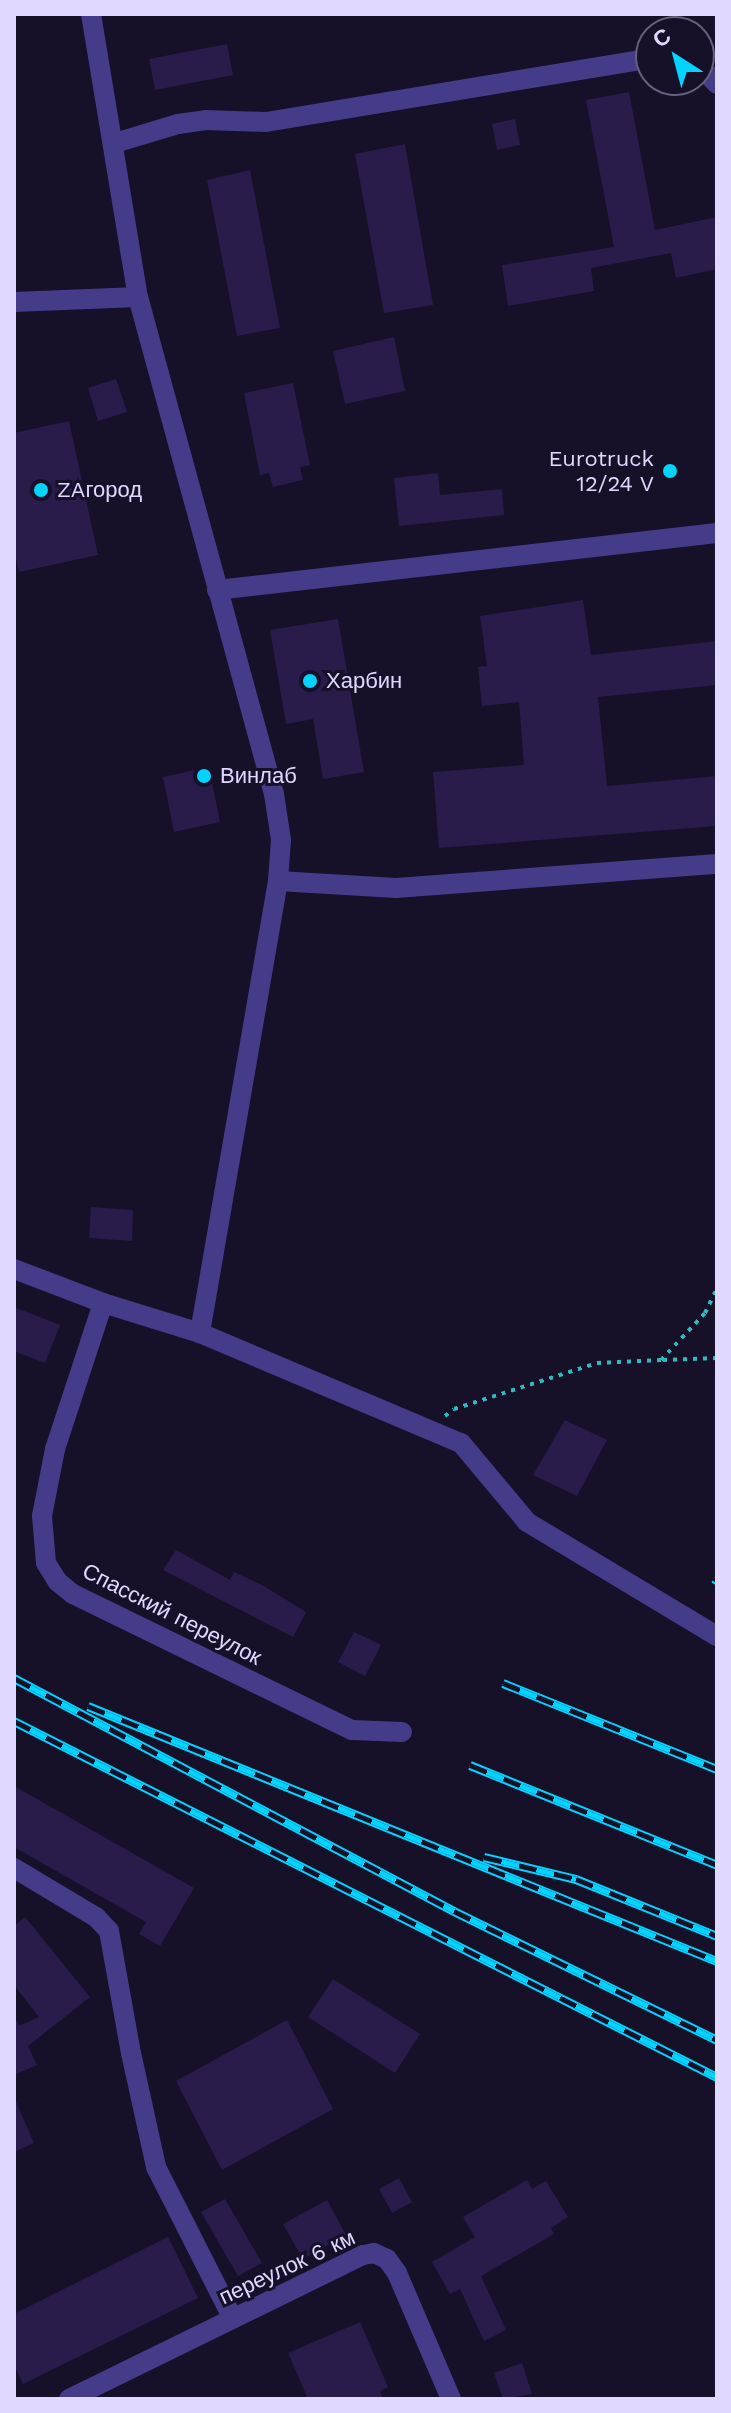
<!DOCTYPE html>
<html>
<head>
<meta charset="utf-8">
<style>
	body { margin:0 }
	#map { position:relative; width:731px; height:2413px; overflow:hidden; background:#161029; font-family:"Work Sans",sans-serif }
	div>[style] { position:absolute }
	.building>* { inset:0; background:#291c4b }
	.path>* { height:4px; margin-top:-2px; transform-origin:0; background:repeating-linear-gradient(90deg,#2fbabd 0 4px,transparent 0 10px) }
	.minor>* { height:20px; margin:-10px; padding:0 10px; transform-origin:10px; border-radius:10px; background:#443b89 }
	.rail>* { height:9px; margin-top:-4.5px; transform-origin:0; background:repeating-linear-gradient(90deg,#161029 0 18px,#04d2ff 0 36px); box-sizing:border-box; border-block:2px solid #04d2ff }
	.dots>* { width:22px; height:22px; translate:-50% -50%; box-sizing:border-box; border:4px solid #161029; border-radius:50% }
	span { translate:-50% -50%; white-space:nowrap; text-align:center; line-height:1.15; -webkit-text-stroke:6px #161029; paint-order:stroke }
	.poi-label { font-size:22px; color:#e0d8ff }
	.right { translate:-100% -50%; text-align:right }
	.left { translate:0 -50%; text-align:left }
	.street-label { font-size:22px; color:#e0d8ff }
	.frame { position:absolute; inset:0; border:16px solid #e0d8ff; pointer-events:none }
	.north { position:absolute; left:635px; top:16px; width:80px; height:80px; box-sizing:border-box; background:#161029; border:2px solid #67607f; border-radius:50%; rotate:324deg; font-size:22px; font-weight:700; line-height:32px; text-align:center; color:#e0d8ff }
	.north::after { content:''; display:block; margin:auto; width:28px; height:36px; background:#04d2ff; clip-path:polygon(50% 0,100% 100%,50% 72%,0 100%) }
</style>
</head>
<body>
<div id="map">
	<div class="building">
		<div style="clip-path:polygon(227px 44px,233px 75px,155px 90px,149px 59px)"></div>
		<div style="clip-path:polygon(629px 92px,655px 230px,717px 217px,717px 269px,676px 278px,671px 253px,591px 268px,594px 291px,508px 306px,502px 265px,614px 247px,586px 100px)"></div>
		<div style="clip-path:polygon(515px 119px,520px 145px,497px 150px,492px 124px)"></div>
		<div style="clip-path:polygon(405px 144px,433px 305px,384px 313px,355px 154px)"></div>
		<div style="clip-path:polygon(250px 170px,280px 328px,237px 336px,207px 180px)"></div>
		<div style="clip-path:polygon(394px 337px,405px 391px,345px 404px,333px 351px)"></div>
		<div style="clip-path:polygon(116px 379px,127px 412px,98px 421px,88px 388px)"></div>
		<div style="clip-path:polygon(293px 383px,310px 465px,300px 467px,303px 480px,273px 487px,269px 473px,260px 475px,244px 393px)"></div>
		<div style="clip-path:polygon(69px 421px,98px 555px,19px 572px,14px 549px,14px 433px)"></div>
		<div style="clip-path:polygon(438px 473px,440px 495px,502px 489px,504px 515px,399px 526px,394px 478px)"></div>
		<div style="clip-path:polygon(583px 600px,591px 655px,717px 641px,717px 685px,598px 697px,607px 786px,717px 776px,717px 826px,439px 848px,433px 772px,524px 765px,519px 702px,482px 706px,478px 667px,487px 666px,480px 616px)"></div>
		<div style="clip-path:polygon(338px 619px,364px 772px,323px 779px,313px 719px,286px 724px,270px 630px)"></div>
		<div style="clip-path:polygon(209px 767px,220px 822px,174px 832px,163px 777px)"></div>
		<div style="clip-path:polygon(91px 1207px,133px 1210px,132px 1241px,89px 1238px)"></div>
		<div style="clip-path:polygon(14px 1307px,60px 1325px,45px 1363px,14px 1351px)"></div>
		<div style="clip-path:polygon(565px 1420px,607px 1440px,577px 1496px,533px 1475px)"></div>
		<div style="clip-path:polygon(176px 1550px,230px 1580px,234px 1572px,262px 1585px,306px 1612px,293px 1637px,163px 1570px)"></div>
		<div style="clip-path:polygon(354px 1632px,381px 1645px,365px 1676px,338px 1662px)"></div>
		<div style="clip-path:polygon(14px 1786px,194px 1888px,160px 1946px,139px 1934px,146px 1922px,14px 1847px)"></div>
		<div style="clip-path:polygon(25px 1917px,90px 1997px,28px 2046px,37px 2065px,14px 2075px,14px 2015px,19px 2026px,39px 2017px,14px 1985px,14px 1926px)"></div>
		<div style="clip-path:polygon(333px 1979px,420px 2034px,395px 2073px,308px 2017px)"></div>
		<div style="clip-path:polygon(287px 2020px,333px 2109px,222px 2170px,176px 2081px)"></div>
		<div style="clip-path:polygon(14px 2097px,34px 2143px,14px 2152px)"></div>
		<div style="clip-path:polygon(399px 2178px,412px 2202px,392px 2213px,379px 2189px)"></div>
		<div style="clip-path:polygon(527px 2180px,532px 2189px,546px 2181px,568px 2217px,551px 2228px,554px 2234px,481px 2276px,506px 2330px,484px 2341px,460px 2289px,450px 2294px,432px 2262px,475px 2237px,463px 2217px)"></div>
		<div style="clip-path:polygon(225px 2199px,262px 2263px,238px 2276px,201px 2212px)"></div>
		<div style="clip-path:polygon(327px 2200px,346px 2235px,303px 2259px,283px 2224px)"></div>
		<div style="clip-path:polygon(168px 2237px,198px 2298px,23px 2384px,14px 2365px,14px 2314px)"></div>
		<div style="clip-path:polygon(360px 2322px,388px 2387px,380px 2391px,383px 2399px,308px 2399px,288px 2353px)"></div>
		<div style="clip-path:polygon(522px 2363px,532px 2394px,503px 2399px,494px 2373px)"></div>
	</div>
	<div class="path">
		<div style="left:663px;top:1360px;width:54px;rotate:-2.1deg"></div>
		<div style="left:445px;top:1416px;width:11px;rotate:-38deg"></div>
		<div style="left:454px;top:1409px;width:150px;rotate:-17.8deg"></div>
		<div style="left:597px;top:1363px;width:64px;rotate:-2.7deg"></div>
		<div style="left:661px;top:1360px;width:64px;rotate:-46.9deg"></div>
		<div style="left:705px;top:1313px;width:28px;rotate:-64deg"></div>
	</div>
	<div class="minor">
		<div style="left:91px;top:14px;width:287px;rotate:80.6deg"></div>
		<div style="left:699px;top:65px;width:26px;rotate:47deg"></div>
		<div style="left:115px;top:143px;width:66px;rotate:-16.8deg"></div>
		<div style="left:178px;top:124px;width:28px;rotate:-8deg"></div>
		<div style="left:206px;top:120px;width:60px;rotate:1.9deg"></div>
		<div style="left:266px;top:122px;width:390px;rotate:-9.4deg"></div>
		<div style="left:14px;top:302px;width:124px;rotate:-2.3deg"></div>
		<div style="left:138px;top:297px;width:515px;rotate:74.7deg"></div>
		<div style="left:274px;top:794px;width:47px;rotate:81.3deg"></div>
		<div style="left:281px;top:840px;width:41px;rotate:94.2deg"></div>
		<div style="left:278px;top:881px;width:459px;rotate:99.8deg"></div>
		<div style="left:217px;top:590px;width:503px;rotate:-6.5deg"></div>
		<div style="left:278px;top:881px;width:118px;rotate:3.4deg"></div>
		<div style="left:396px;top:888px;width:322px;rotate:-4.3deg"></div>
		<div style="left:14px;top:1269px;width:95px;rotate:20.9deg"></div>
		<div style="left:103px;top:1303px;width:102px;rotate:17.2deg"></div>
		<div style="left:200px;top:1333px;width:283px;rotate:22.9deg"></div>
		<div style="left:461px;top:1443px;width:103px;rotate:50.1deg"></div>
		<div style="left:527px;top:1522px;width:222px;rotate:31deg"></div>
		<div style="left:103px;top:1303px;width:154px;rotate:108.2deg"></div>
		<div style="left:55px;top:1449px;width:68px;rotate:101deg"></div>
		<div style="left:42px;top:1516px;width:47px;rotate:85.1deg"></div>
		<div style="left:46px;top:1563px;width:22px;rotate:58deg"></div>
		<div style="left:58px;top:1582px;width:19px;rotate:39deg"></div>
		<div style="left:73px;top:1594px;width:310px;rotate:26deg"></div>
		<div style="left:352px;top:1730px;width:50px;rotate:2.3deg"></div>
		<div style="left:14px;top:1868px;width:96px;rotate:30.9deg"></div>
		<div style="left:96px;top:1917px;width:19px;rotate:47deg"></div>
		<div style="left:109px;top:1931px;width:124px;rotate:79.8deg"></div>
		<div style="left:131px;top:2053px;width:117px;rotate:77.6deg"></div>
		<div style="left:156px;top:2167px;width:170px;rotate:63.1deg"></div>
		<div style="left:69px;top:2399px;width:327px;rotate:-26.1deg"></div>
		<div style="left:363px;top:2255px;width:11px;rotate:-10deg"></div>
		<div style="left:374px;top:2253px;width:14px;rotate:25deg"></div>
		<div style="left:387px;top:2259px;width:17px;rotate:54deg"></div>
		<div style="left:397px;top:2273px;width:137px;rotate:66.8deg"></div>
	</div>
	<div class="rail">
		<div style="left:714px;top:1578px;width:4px;rotate:34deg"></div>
		<div style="left:14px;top:1678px;width:498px;rotate:27.9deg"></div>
		<div style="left:454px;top:1911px;width:293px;rotate:26.1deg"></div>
		<div style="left:503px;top:1683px;width:231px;rotate:21.9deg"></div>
		<div style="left:88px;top:1706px;width:679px;rotate:22.07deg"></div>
		<div style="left:14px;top:1721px;width:788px;rotate:26.86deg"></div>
		<div style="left:470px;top:1765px;width:266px;rotate:22deg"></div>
		<div style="left:484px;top:1857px;width:95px;rotate:13.4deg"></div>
		<div style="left:576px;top:1879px;width:152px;rotate:22deg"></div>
	</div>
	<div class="dots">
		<div style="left:670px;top:471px;background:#04d2ff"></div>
		<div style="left:41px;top:490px;background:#04d2ff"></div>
		<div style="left:310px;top:681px;background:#04d2ff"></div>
		<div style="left:204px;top:776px;background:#04d2ff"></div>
	</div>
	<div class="poi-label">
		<span class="right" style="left:654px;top:471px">Eurotruck<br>12/24 V</span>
		<span class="left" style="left:57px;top:490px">ZAгород</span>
		<span class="left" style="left:326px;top:681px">Харбин</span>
		<span class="left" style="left:220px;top:776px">Винлаб</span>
	</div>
	<div class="street-label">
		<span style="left:172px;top:1614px;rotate:27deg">Спасский переулок</span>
		<span style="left:287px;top:2267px;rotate:-25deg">переулок 6 км</span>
	</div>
	<div class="frame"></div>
	<div class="north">С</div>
</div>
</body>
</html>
